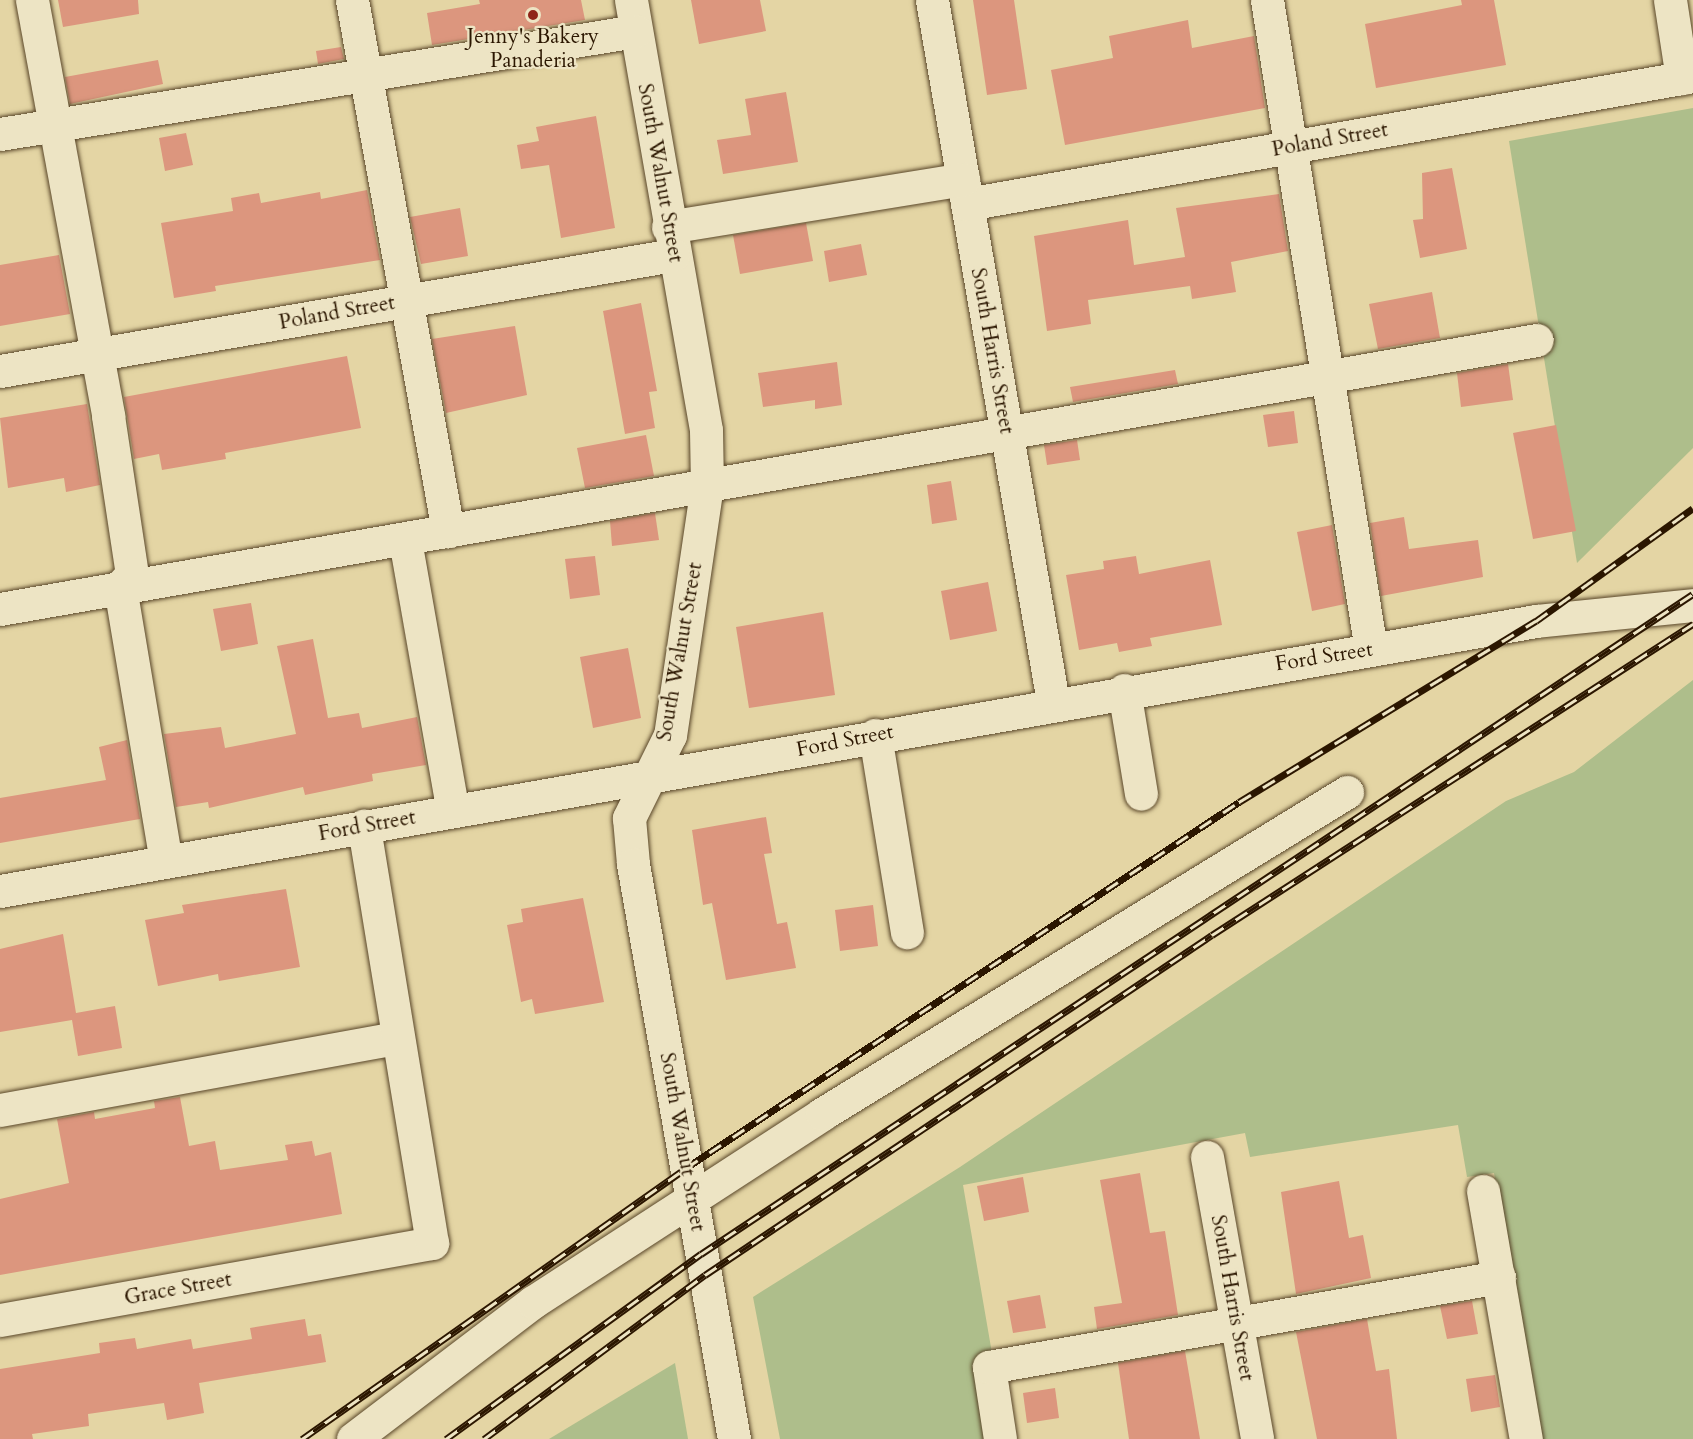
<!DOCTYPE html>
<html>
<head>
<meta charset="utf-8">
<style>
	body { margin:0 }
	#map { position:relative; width:1693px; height:1439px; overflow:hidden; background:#e4d5a4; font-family:Cardo,serif }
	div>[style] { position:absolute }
	.green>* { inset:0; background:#aebe8b }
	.building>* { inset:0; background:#dc967e }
	.roads { filter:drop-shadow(0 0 2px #594629) drop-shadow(0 0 2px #594629) }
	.minor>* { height:33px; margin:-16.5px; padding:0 16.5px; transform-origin:16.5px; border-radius:16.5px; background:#ede4c4 }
	.rail>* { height:7px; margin-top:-3.5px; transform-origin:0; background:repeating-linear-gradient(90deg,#ede4c4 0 14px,#2b1600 0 28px); box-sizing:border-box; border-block:2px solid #2b1600 }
	.dots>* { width:16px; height:16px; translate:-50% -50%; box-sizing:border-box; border:3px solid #ede4c4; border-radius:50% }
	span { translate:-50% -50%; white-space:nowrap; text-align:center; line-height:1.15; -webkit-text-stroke:4.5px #ede4c4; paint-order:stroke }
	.poi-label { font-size:21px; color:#2b1600 }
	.street-label { font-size:21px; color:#2b1600 }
</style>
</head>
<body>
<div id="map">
	<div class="green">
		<div style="clip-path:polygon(1693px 108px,1693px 448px,1577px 563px,1509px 141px)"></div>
		<div style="clip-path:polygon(1693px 680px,1693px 1439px,1537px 1439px,1494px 1173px,1467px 1177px,1458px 1125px,1250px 1157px,1245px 1133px,963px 1185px,993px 1359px,988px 1439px,780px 1439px,753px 1297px,960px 1167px,1506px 801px,1574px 772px)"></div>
		<div style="clip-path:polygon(675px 1363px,688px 1439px,549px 1439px)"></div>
	</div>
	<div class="building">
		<div style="clip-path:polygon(58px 0,138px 0,139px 14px,63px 27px)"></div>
		<div style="clip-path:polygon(479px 0,581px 0,585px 20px,432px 45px,427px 13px,480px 4px)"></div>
		<div style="clip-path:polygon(691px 0,760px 0,766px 31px,699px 44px)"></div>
		<div style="clip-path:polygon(973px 0,1014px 0,1027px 89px,987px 95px)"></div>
		<div style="clip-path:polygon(1461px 0,1494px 0,1506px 65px,1376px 88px,1365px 24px,1462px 5px)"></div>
		<div style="clip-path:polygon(1188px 20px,1192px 48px,1254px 36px,1265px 108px,1065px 145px,1051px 70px,1113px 58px,1109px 36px)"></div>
		<div style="clip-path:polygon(341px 47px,344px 59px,318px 64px,316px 51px)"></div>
		<div style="clip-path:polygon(158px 60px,163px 84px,70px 104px,65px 77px)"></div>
		<div style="clip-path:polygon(786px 92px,798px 162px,723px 174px,717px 140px,751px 135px,745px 99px)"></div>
		<div style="clip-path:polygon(596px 116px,615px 228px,561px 238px,549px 165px,521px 169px,517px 145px,539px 141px,536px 127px)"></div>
		<div style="clip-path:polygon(186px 133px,193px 165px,165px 171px,159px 138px)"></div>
		<div style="clip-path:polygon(1452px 168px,1467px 249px,1420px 258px,1413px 220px,1423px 219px,1422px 173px)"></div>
		<div style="clip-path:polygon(367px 190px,380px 260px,215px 286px,216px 291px,174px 298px,161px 223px,233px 211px,231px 198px,259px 193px,261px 203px,320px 192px,321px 199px)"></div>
		<div style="clip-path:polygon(1279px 194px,1288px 251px,1231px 262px,1236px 292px,1192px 299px,1190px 286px,1088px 300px,1091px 324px,1047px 331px,1034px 236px,1128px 220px,1134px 265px,1185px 257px,1176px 208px)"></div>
		<div style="clip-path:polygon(460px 208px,468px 256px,421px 264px,410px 217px)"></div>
		<div style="clip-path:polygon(806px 223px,813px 261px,740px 274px,733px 235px)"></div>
		<div style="clip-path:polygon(861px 244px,867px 275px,829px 282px,824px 251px)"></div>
		<div style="clip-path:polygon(59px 255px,70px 314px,0 326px,0 265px)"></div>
		<div style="clip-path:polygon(1432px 292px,1440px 338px,1378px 349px,1369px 304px)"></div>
		<div style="clip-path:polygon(641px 303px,657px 391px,649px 392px,655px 428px,625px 434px,603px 311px)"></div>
		<div style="clip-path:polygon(515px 326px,527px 395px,446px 413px,432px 339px)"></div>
		<div style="clip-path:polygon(347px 356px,361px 428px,225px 453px,226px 459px,162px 470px,159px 454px,134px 459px,124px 397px)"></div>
		<div style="clip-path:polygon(837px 362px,842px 405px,815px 409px,815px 400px,763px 407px,758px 373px)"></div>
		<div style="clip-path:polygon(1508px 364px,1513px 400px,1461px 407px,1457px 373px)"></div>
		<div style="clip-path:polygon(1175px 370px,1178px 384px,1073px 402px,1070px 387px)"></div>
		<div style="clip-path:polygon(87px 404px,100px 485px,66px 492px,64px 478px,8px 488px,0 418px)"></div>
		<div style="clip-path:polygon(1294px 411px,1298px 443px,1268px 447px,1263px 415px)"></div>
		<div style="clip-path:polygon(1556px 425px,1576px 531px,1533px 539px,1513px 433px)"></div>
		<div style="clip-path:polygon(646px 435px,654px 476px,585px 488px,577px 448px)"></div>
		<div style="clip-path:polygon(1077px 440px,1080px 460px,1047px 465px,1044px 445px)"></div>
		<div style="clip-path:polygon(951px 481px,957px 520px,932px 524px,927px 485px)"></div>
		<div style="clip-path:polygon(655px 513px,659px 540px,612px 546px,610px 521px)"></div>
		<div style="clip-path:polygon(1404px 517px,1409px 549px,1478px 540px,1483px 577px,1381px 596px,1370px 523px)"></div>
		<div style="clip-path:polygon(1332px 525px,1345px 604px,1312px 611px,1297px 532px)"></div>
		<div style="clip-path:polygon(595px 556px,600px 595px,570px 599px,565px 559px)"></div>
		<div style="clip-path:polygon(1136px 556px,1139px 574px,1210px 560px,1222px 625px,1150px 638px,1152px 646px,1119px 652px,1117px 643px,1079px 650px,1066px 575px,1104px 569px,1103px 561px)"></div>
		<div style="clip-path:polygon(988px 582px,997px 631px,950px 640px,941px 591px)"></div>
		<div style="clip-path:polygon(251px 603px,258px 644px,221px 651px,213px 609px)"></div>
		<div style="clip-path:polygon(823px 612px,835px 695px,749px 708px,736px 627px)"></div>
		<div style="clip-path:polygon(313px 639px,328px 718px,359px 713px,362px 728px,417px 717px,426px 765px,372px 774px,373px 781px,305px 795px,303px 787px,209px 808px,208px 802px,176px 807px,164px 734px,221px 727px,225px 748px,296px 734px,277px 646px)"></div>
		<div style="clip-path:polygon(628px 648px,641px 718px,593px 728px,580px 657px)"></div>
		<div style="clip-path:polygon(127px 740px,140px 819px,0 843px,0 798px,106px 780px,99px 747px)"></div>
		<div style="clip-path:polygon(766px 817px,772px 853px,764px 854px,777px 924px,787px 922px,796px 968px,726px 980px,712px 903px,703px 905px,692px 830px)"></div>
		<div style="clip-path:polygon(286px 889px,300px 967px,219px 981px,218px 974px,158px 986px,145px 920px,184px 913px,182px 905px)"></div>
		<div style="clip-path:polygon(583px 898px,604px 1002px,535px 1014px,532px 999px,521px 1002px,507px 925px,523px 922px,521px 909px)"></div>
		<div style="clip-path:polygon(873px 905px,878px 946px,840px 951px,835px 910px)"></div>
		<div style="clip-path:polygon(63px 934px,76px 1013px,115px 1006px,122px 1048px,78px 1056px,72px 1020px,0 1032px,0 949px)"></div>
		<div style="clip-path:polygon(180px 1097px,189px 1146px,215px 1141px,220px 1170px,288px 1160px,285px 1145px,312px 1141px,315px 1156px,331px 1152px,342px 1214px,0 1275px,0 1199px,69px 1183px,57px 1119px,94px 1112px,95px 1119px,155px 1108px,154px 1101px)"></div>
		<div style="clip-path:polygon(1140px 1173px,1150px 1233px,1165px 1231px,1178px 1315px,1097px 1329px,1094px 1307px,1122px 1303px,1100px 1180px)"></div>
		<div style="clip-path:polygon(1023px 1177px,1029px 1212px,984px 1221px,977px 1186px)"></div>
		<div style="clip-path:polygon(1339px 1181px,1349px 1238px,1363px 1235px,1371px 1278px,1296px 1294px,1281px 1192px)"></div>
		<div style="clip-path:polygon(1040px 1295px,1046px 1328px,1013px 1333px,1007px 1301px)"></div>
		<div style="clip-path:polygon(1472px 1301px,1478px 1334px,1447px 1339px,1440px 1306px)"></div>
		<div style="clip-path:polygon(305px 1319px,308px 1336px,321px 1334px,326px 1362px,199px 1383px,204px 1413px,167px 1420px,164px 1403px,88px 1414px,89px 1426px,32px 1434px,33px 1439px,0 1439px,0 1369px,100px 1353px,99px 1343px,135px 1338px,137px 1349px,191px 1339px,193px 1349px,252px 1339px,250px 1328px)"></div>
		<div style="clip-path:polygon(1367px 1319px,1376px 1371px,1389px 1369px,1397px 1439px,1317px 1439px,1296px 1332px)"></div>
		<div style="clip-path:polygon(1185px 1351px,1200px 1439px,1129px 1439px,1118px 1363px)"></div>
		<div style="clip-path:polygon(1495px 1375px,1500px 1407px,1471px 1412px,1466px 1379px)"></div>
		<div style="clip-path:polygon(1055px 1388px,1059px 1418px,1027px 1423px,1023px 1393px)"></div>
	</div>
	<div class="roads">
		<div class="minor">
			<div style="left:32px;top:0;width:423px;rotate:79.6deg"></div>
			<div style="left:108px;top:416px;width:160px;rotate:81.4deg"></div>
			<div style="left:132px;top:574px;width:18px;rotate:133deg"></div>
			<div style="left:120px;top:587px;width:278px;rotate:80.5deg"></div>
			<div style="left:352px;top:0;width:540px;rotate:79.75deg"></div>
			<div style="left:631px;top:0;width:436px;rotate:80.1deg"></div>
			<div style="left:706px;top:430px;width:55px;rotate:89deg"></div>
			<div style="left:707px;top:485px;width:253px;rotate:98.4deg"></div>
			<div style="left:670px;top:735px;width:93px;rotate:116.3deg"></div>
			<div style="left:629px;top:818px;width:46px;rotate:85deg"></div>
			<div style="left:633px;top:864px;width:584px;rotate:80.04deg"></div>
			<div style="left:932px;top:0;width:712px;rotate:80.22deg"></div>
			<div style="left:1267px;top:0;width:658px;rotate:80.91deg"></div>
			<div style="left:1670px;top:0;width:79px;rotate:81.3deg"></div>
			<div style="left:0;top:134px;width:644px;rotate:-9.2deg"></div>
			<div style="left:967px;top:204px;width:737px;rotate:-10deg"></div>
			<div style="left:668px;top:227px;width:299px;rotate:-9.2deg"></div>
			<div style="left:0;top:371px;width:683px;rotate:-9.78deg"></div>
			<div style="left:405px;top:540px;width:275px;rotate:80deg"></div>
			<div style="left:0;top:609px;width:1560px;rotate:-9.93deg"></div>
			<div style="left:1124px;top:690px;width:105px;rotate:80.7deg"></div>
			<div style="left:875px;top:735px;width:200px;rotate:80.8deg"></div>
			<div style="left:0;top:891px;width:1560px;rotate:-9.97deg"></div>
			<div style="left:1536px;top:621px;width:158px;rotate:-5.8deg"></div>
			<div style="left:0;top:1110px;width:404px;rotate:-10.3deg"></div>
			<div style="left:1207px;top:1157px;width:286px;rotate:79.9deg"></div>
			<div style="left:1483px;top:1191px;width:252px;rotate:80.2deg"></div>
			<div style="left:0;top:1320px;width:439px;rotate:-10.1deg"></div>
			<div style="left:432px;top:1243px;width:423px;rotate:-99.3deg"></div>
			<div style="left:353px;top:1439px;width:226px;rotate:-37.3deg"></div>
			<div style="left:533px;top:1302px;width:345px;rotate:-33deg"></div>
			<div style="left:822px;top:1114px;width:616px;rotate:-31.52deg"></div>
			<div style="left:1000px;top:1439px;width:73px;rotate:-98.7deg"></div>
			<div style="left:989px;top:1367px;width:518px;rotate:-10.01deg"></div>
		</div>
	</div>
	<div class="rail">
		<div style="left:302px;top:1439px;width:470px;rotate:-35.2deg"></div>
		<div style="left:686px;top:1168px;width:663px;rotate:-33.5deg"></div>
		<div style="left:1239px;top:802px;width:348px;rotate:-31.4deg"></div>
		<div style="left:1536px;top:621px;width:193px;rotate:-35.7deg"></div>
		<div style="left:446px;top:1439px;width:315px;rotate:-36deg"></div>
		<div style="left:701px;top:1254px;width:1191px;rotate:-33.64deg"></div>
		<div style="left:484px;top:1439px;width:275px;rotate:-36.6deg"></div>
		<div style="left:705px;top:1275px;width:610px;rotate:-33.85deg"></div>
		<div style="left:1212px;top:935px;width:573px;rotate:-32.89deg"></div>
	</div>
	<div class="dots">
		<div style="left:533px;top:15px;background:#8f2418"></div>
	</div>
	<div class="poi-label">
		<span style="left:533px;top:49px">Jenny's Bakery<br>Panaderia</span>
	</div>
	<div class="street-label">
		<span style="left:1330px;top:140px;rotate:-10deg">Poland Street</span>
		<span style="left:660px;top:173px;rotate:80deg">South Walnut Street</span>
		<span style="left:337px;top:313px;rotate:-10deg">Poland Street</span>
		<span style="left:992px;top:351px;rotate:80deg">South Harris Street</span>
		<span style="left:680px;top:652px;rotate:-80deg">South Walnut Street</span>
		<span style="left:1324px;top:657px;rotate:-9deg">Ford Street</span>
		<span style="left:845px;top:741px;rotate:-11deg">Ford Street</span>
		<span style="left:367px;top:826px;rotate:-10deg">Ford Street</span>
		<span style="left:682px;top:1142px;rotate:80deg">South Walnut Street</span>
		<span style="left:178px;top:1289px;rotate:-10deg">Grace Street</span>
		<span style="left:1232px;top:1298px;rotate:80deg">South Harris Street</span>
	</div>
</div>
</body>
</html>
